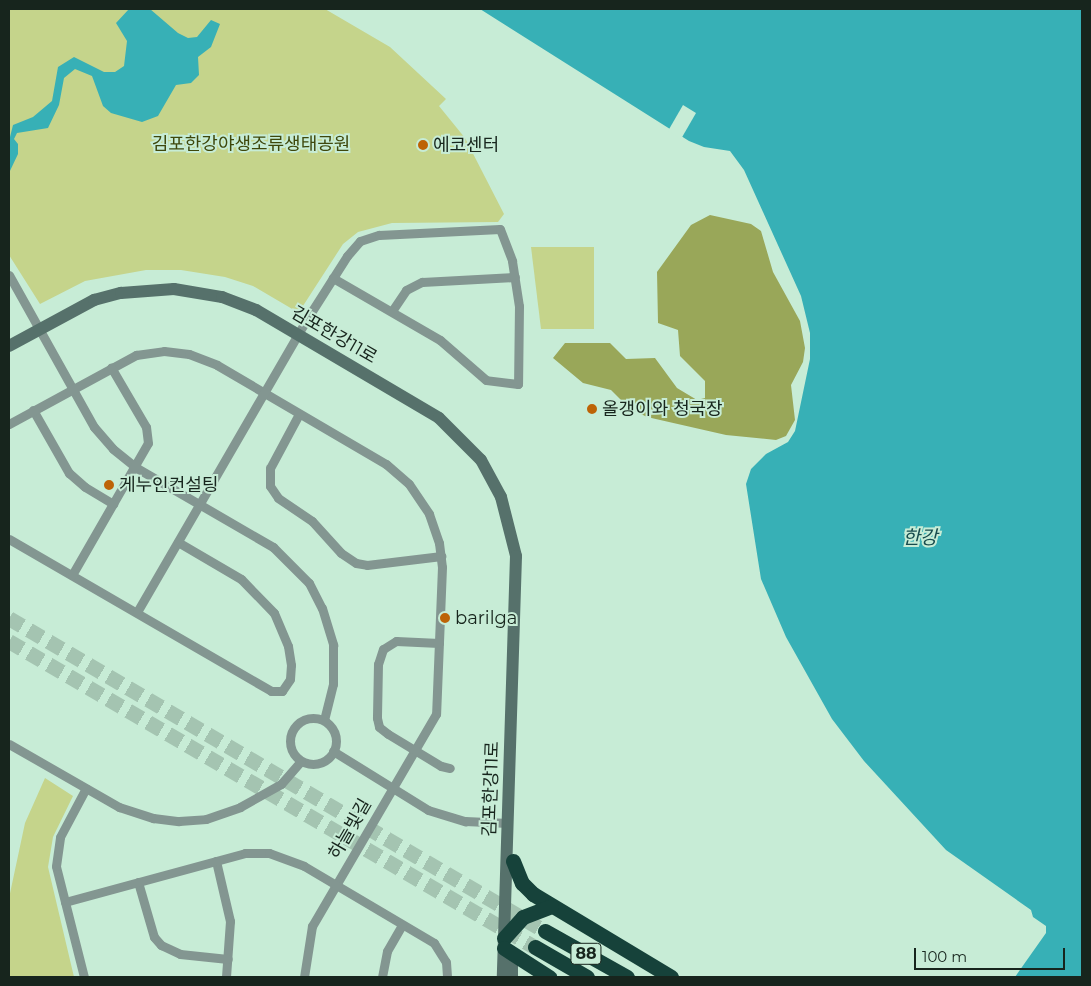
<!DOCTYPE html>
<html>
<head>
<meta charset="utf-8">
<style>
	body { margin:0 }
	#map { position:relative; width:1091px; height:986px; overflow:hidden; background:#c7ecd6; font-family:Montserrat,"Noto Sans KR",sans-serif }
	div>[style] { position:absolute }
	.green>* { inset:0; background:#c5d48b }
	.forest>* { inset:0; background:#99a759 }
	.water>* { inset:0; background:#37b0b6 }
	.pier>* { inset:0; background:#c7ecd6 }
	.highway-tunnel>* { height:15px; margin-top:-7.5px; transform-origin:0; background:repeating-linear-gradient(90deg,#a4c4b1 0 15px,transparent 0 23px) }
	.street>* { height:9px; margin:-4.5px; padding:0 4.5px; transform-origin:4.5px; border-radius:4.5px; background:#839691 }
	.street>.ring { margin:-4.5px; padding:0; box-sizing:content-box; background:none; border:9px solid #839691; border-radius:50% }
	.secondary>* { height:12px; margin:-6px; padding:0 6px; transform-origin:6px; border-radius:6px; background:#56716b }
	.highway>* { height:15px; margin:-7.5px; padding:0 7.5px; transform-origin:7.5px; border-radius:7.5px; background:#16423a }
	.dots>* { width:14px; height:14px; translate:-50% -50%; box-sizing:border-box; border:2px solid #c7ecd6; border-radius:50% }
	span { translate:-50% -50%; white-space:nowrap; text-align:center; line-height:1.15; -webkit-text-stroke:4px #c7ecd6; paint-order:stroke }
	.shield-label span { padding:1px 4px; background:#c7ecd6; border:1px solid; border-radius:4px; -webkit-text-stroke-width:0 }
	.shield-label { font-size:16px; color:#17251d; font-weight:700 }
	.park-label { font-size:18px; color:#3e470b }
	.poi-label { font-size:18px; color:#17251d }
	.left { translate:0 -50%; text-align:left }
	.street-label { font-size:18px; color:#17251d }
	.water-label { font-size:19px; color:#174b4d; font-style:italic }
	.frame { position:absolute; inset:0; border:10px solid #17251d; pointer-events:none }
	.scale { position:absolute; left:914px; top:948px; width:151px; height:22px; box-sizing:border-box; border:2px solid #17251d; border-top:0; padding-left:6px; font-size:15px; line-height:18px; white-space:nowrap; color:#17251d; -webkit-text-stroke:4px #c7ecd6; paint-order:stroke }
</style>
</head>
<body>
<div id="map">
	<div class="green">
		<div style="clip-path:polygon(9px 9px,325px 9px,390px 47px,446px 99px,439px 106px,465px 138px,504px 214px,498px 222px,392px 223px,358px 232px,343px 244px,301px 309px,294px 310px,253px 286px,225px 277px,181px 270px,146px 270px,85px 281px,40px 304px,9px 255px)"></div>
		<div style="clip-path:polygon(531px 247px,594px 247px,594px 329px,541px 329px)"></div>
		<div style="clip-path:polygon(45px 778px,73px 796px,53px 837px,48px 867px,74px 977px,9px 977px,9px 898px,25px 823px)"></div>
	</div>
	<div class="forest">
		<div style="clip-path:polygon(710px 215px,751px 224px,761px 231px,773px 272px,800px 321px,805px 348px,803px 362px,791px 385px,795px 420px,786px 436px,776px 440px,726px 435px,647px 417px,629px 408px,611px 390px,583px 383px,553px 358px,565px 343px,610px 343px,626px 359px,655px 358px,677px 388px,697px 400px,705px 398px,705px 381px,680px 356px,678px 330px,658px 323px,657px 272px,691px 225px)"></div>
	</div>
	<div class="water">
		<div style="clip-path:polygon(129px 9px,150px 9px,178px 33px,188px 38px,197px 37px,211px 20px,220px 24px,211px 47px,198px 57px,199px 75px,191px 83px,176px 85px,158px 116px,142px 122px,111px 113px,103px 106px,92px 76px,75px 69px,64px 78px,59px 105px,48px 128px,17px 133px,14px 139px,18px 144px,18px 154px,9px 173px,9px 141px,13px 125px,33px 117px,52px 101px,58px 67px,74px 57px,104px 72px,115px 72px,124px 66px,127px 41px,116px 23px)"></div>
		<div style="clip-path:polygon(480px 9px,1082px 9px,1082px 977px,1015px 977px,1046px 933px,1046px 926px,1033px 917px,1031px 910px,946px 850px,864px 761px,832px 719px,786px 637px,761px 579px,746px 484px,751px 469px,766px 454px,788px 442px,795px 431px,810px 359px,810px 333px,801px 296px,744px 170px,730px 151px,704px 147px,689px 141px)"></div>
	</div>
	<div class="pier">
		<div style="clip-path:polygon(683px 105px,696px 113px,681px 139px,668px 131px)"></div>
	</div>
	<div class="highway-tunnel">
		<div style="left:9px;top:618px;width:621px;rotate:30.28deg"></div>
		<div style="left:9px;top:641px;width:609px;rotate:30.19deg"></div>
	</div>
	<div class="street">
		<div style="left:9px;top:275px;width:174px;rotate:60.8deg"></div>
		<div style="left:94px;top:427px;width:29px;rotate:49deg"></div>
		<div style="left:113px;top:449px;width:28px;rotate:39deg"></div>
		<div style="left:135px;top:467px;width:160px;rotate:30.1deg"></div>
		<div style="left:273px;top:547px;width:51px;rotate:45deg"></div>
		<div style="left:309px;top:583px;width:28px;rotate:63deg"></div>
		<div style="left:322px;top:608px;width:39px;rotate:73deg"></div>
		<div style="left:333px;top:645px;width:39px;rotate:90deg"></div>
		<div style="left:333px;top:684px;width:37px;rotate:104deg"></div>
		<div style="left:392px;top:311px;width:25px;rotate:-56deg"></div>
		<div style="left:406px;top:290px;width:18px;rotate:-27deg"></div>
		<div style="left:422px;top:282px;width:93px;rotate:-3.1deg"></div>
		<div style="left:33px;top:410px;width:73px;rotate:60.3deg"></div>
		<div style="left:69px;top:473px;width:21px;rotate:41deg"></div>
		<div style="left:85px;top:487px;width:33px;rotate:31deg"></div>
		<div style="left:299px;top:414px;width:61px;rotate:118.2deg"></div>
		<div style="left:270px;top:468px;width:18px;rotate:90deg"></div>
		<div style="left:270px;top:486px;width:14px;rotate:56deg"></div>
		<div style="left:278px;top:498px;width:41px;rotate:34.1deg"></div>
		<div style="left:312px;top:521px;width:43px;rotate:47.8deg"></div>
		<div style="left:341px;top:553px;width:18px;rotate:34deg"></div>
		<div style="left:356px;top:563px;width:11px;rotate:10deg"></div>
		<div style="left:367px;top:565px;width:75px;rotate:-6.9deg"></div>
		<div style="left:9px;top:424px;width:145px;rotate:-28.5deg"></div>
		<div style="left:136px;top:355px;width:28px;rotate:-8deg"></div>
		<div style="left:164px;top:351px;width:25px;rotate:7deg"></div>
		<div style="left:189px;top:354px;width:30px;rotate:21deg"></div>
		<div style="left:217px;top:365px;width:196px;rotate:30.4deg"></div>
		<div style="left:386px;top:464px;width:30px;rotate:41deg"></div>
		<div style="left:409px;top:484px;width:36px;rotate:56deg"></div>
		<div style="left:429px;top:514px;width:31px;rotate:71deg"></div>
		<div style="left:439px;top:543px;width:24px;rotate:83deg"></div>
		<div style="left:442px;top:567px;width:147px;rotate:92.3deg"></div>
		<div style="left:436px;top:714px;width:246px;rotate:120.3deg"></div>
		<div style="left:312px;top:926px;width:52px;rotate:98.9deg"></div>
		<div style="left:9px;top:539px;width:303px;rotate:30.1deg"></div>
		<div style="left:271px;top:691px;width:11px"></div>
		<div style="left:282px;top:691px;width:14px;rotate:-56deg"></div>
		<div style="left:290px;top:679px;width:14px;rotate:-86deg"></div>
		<div style="left:291px;top:665px;width:19px;rotate:-99deg"></div>
		<div style="left:288px;top:646px;width:36px;rotate:-113deg"></div>
		<div style="left:274px;top:613px;width:47px;rotate:-134.1deg"></div>
		<div style="left:241px;top:579px;width:73px;rotate:-149.6deg"></div>
		<div style="left:72px;top:575px;width:152px;rotate:-60.1deg"></div>
		<div style="left:148px;top:443px;width:16px;rotate:-97deg"></div>
		<div style="left:146px;top:427px;width:69px;rotate:-120.3deg"></div>
		<div style="left:137px;top:612px;width:321px;rotate:-59.9deg"></div>
		<div style="left:298px;top:334px;width:27px;rotate:-59deg"></div>
		<div style="left:312px;top:311px;width:65px;rotate:-57.5deg"></div>
		<div style="left:347px;top:256px;width:20px;rotate:-49deg"></div>
		<div style="left:360px;top:241px;width:20px;rotate:-18deg"></div>
		<div style="left:379px;top:235px;width:121px;rotate:-2.8deg"></div>
		<div style="left:500px;top:229px;width:34px;rotate:69deg"></div>
		<div style="left:512px;top:261px;width:46px;rotate:81.2deg"></div>
		<div style="left:519px;top:306px;width:78px;rotate:90.7deg"></div>
		<div style="left:518px;top:384px;width:32px;rotate:-173deg"></div>
		<div style="left:486px;top:380px;width:61px;rotate:-139deg"></div>
		<div style="left:440px;top:340px;width:124px;rotate:-149.9deg"></div>
		<div style="left:439px;top:643px;width:43px;rotate:-177.3deg"></div>
		<div style="left:396px;top:641px;width:15px;rotate:148deg"></div>
		<div style="left:383px;top:649px;width:16px;rotate:108deg"></div>
		<div style="left:378px;top:664px;width:54px;rotate:91.1deg"></div>
		<div style="left:377px;top:718px;width:9px;rotate:77deg"></div>
		<div style="left:379px;top:727px;width:11px;rotate:38deg"></div>
		<div style="left:388px;top:734px;width:62px;rotate:31.1deg"></div>
		<div style="left:441px;top:766px;width:9px;rotate:13deg"></div>
		<div class="ring" style="left:290px;top:718px;width:37px;height:37px"></div>
		<div style="left:9px;top:744px;width:127px;rotate:29.8deg"></div>
		<div style="left:119px;top:807px;width:36px;rotate:18deg"></div>
		<div style="left:153px;top:818px;width:26px;rotate:7deg"></div>
		<div style="left:179px;top:821px;width:27px;rotate:-4deg"></div>
		<div style="left:206px;top:819px;width:36px;rotate:-19deg"></div>
		<div style="left:240px;top:807px;width:47px;rotate:-29.3deg"></div>
		<div style="left:281px;top:784px;width:30px;rotate:-49deg"></div>
		<div style="left:333px;top:751px;width:112px;rotate:31.8deg"></div>
		<div style="left:428px;top:810px;width:39px;rotate:17deg"></div>
		<div style="left:465px;top:821px;width:43px;rotate:2.7deg"></div>
		<div style="left:216px;top:861px;width:62px;rotate:76.9deg"></div>
		<div style="left:230px;top:921px;width:56px;rotate:94.1deg"></div>
		<div style="left:138px;top:882px;width:57px;rotate:73.8deg"></div>
		<div style="left:154px;top:937px;width:11px;rotate:49deg"></div>
		<div style="left:161px;top:945px;width:21px;rotate:25deg"></div>
		<div style="left:180px;top:954px;width:48px;rotate:5.9deg"></div>
		<div style="left:65px;top:902px;width:187px;rotate:-15.2deg"></div>
		<div style="left:245px;top:853px;width:24px"></div>
		<div style="left:269px;top:853px;width:37px;rotate:20deg"></div>
		<div style="left:304px;top:866px;width:151px;rotate:30.6deg"></div>
		<div style="left:434px;top:943px;width:22px;rotate:58deg"></div>
		<div style="left:446px;top:962px;width:15px;rotate:86deg"></div>
		<div style="left:84px;top:977px;width:114px;rotate:-104.2deg"></div>
		<div style="left:56px;top:866px;width:29px;rotate:-82deg"></div>
		<div style="left:60px;top:837px;width:55px;rotate:-62deg"></div>
		<div style="left:382px;top:977px;width:26px;rotate:-79deg"></div>
		<div style="left:387px;top:951px;width:30px;rotate:-60deg"></div>
	</div>
	<div class="secondary">
		<div style="left:9px;top:346px;width:97px;rotate:-28.4deg"></div>
		<div style="left:94px;top:300px;width:28px;rotate:-15deg"></div>
		<div style="left:121px;top:293px;width:53px;rotate:-4.3deg"></div>
		<div style="left:174px;top:289px;width:49px;rotate:9.5deg"></div>
		<div style="left:222px;top:297px;width:36px;rotate:21deg"></div>
		<div style="left:256px;top:310px;width:212px;rotate:30.5deg"></div>
		<div style="left:439px;top:418px;width:59px;rotate:45deg"></div>
		<div style="left:481px;top:460px;width:42px;rotate:61.6deg"></div>
		<div style="left:501px;top:497px;width:61px;rotate:75.7deg"></div>
		<div style="left:516px;top:556px;width:421px;rotate:91.8deg"></div>
		<div style="left:512px;top:955px;width:22px;rotate:90deg"></div>
	</div>
	<div class="highway">
		<div style="left:513px;top:861px;width:24px;rotate:68deg"></div>
		<div style="left:522px;top:883px;width:16px;rotate:45deg"></div>
		<div style="left:533px;top:894px;width:161px;rotate:31deg"></div>
		<div style="left:545px;top:931px;width:94px;rotate:29.3deg"></div>
		<div style="left:504px;top:938px;width:28px;rotate:-48deg"></div>
		<div style="left:523px;top:917px;width:30px;rotate:-21deg"></div>
		<div style="left:535px;top:947px;width:60px;rotate:30deg"></div>
		<div style="left:504px;top:948px;width:54px;rotate:32.8deg"></div>
	</div>
	<div class="dots">
		<div style="left:423px;top:145px;background:#bd6306"></div>
		<div style="left:592px;top:409px;background:#bd6306"></div>
		<div style="left:109px;top:485px;background:#bd6306"></div>
		<div style="left:445px;top:618px;background:#bd6306"></div>
	</div>
	<div class="shield-label">
		<span style="left:586px;top:954px">88</span>
	</div>
	<div class="park-label">
		<span style="left:251px;top:144px">김포한강야생조류생태공원</span>
	</div>
	<div class="poi-label">
		<span class="left" style="left:433px;top:145px">에코센터</span>
		<span class="left" style="left:602px;top:409px">올갱이와 청국장</span>
		<span class="left" style="left:119px;top:485px">게누인컨설팅</span>
		<span class="left" style="left:455px;top:618px">barilga</span>
	</div>
	<div class="street-label">
		<span style="left:334px;top:335px;rotate:30deg">김포한강11로</span>
		<span style="left:491px;top:789px;rotate:-88deg">김포한강11로</span>
		<span style="left:350px;top:829px;rotate:-60deg">하늘빛길</span>
	</div>
	<div class="water-label">
		<span style="left:920px;top:538px">한강</span>
	</div>
	<div class="frame"></div>
	<div class="scale">100 m</div>
</div>
</body>
</html>
